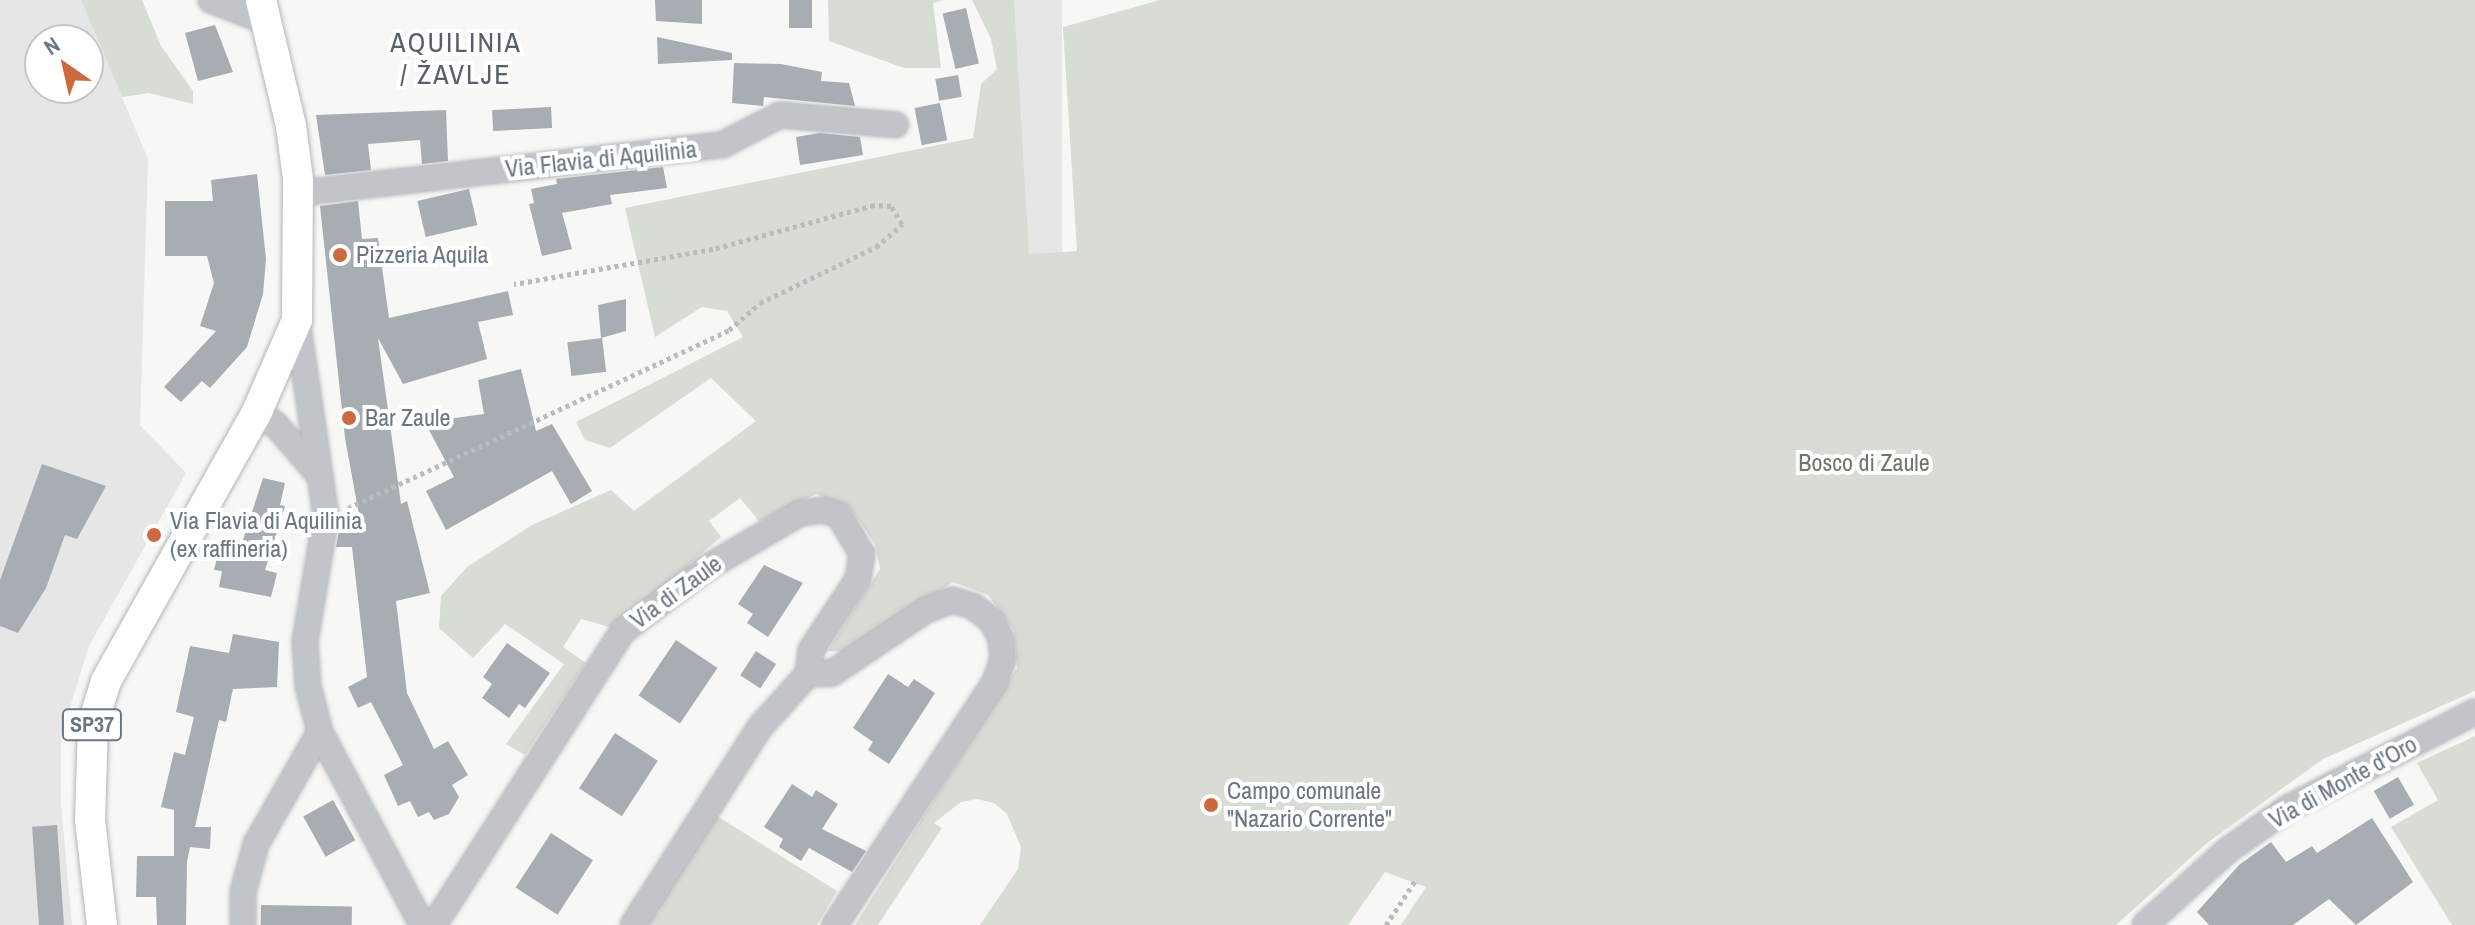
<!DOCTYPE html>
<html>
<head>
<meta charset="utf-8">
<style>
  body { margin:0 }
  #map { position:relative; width:2475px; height:925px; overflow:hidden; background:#f7f7f5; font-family:"Archivo Narrow",sans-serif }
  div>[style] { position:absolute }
  .built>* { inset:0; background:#e5e6e5; transform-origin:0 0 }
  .green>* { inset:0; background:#d7dcd5 }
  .building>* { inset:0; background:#a7adb3; transform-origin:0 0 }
  .path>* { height:5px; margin-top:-2.5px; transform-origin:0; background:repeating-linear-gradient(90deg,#b9bcbe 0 4px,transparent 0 8px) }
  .roads { filter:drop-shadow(0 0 2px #b3b6ba) drop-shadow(0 0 2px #b3b6ba) }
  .minor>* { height:24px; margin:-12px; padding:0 12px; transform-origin:12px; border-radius:12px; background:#c1c4c8 }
  .major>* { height:30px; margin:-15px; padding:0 15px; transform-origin:15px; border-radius:15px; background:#fff }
  .dots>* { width:22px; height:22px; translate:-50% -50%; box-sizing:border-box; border:4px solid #fff; border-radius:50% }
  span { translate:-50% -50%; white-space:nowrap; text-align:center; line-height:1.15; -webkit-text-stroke:8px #fff; paint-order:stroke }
  .shield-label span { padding:2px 6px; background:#fff; border:2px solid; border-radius:6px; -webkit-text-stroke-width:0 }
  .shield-label { font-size:22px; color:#6a7682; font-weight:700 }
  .street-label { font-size:24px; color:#6a7682 }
  .poi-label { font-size:24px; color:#6a7682 }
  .left { translate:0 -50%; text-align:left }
  .park-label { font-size:24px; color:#6b7a68 }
  .quarter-label { font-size:28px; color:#575f68; letter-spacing:2px }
  .north { position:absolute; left:24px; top:24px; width:80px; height:80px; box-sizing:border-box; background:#fff; border:2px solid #c3c8cd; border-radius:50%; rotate:326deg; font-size:22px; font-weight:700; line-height:32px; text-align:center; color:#6a7682 }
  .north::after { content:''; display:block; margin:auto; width:28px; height:36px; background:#cd693f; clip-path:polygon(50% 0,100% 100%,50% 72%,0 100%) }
</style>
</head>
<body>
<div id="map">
  <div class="built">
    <i style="clip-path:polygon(evenodd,0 0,81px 0,148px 159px,140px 425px,186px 473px,89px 646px,61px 736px,61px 805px,72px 925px,0 925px,0 0,40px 40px,88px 40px,88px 88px,40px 88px,40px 40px)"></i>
    <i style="left:1014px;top:0;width:48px;height:254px"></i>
  </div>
  <div class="green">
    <i style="clip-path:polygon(81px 0,142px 0,161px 46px,193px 91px,193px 104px,149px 93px,122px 97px)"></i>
    <i style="clip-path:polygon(828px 0,944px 0,933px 3px,941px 68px,904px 68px,829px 41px)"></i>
    <i style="clip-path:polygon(972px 0,1014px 0,1029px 254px,1077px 251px,1063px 27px,1160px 0,2475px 0,2475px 691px,2323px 759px,2207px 843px,2116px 925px,1401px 925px,1426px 887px,1385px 872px,1348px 925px,980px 925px,1018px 869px,1021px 847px,1007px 814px,994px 803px,977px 799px,961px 802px,934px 823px,942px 828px,878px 925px,855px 925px,1017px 668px,1014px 630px,988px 595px,953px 582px,846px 652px,828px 651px,880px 569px,875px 544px,849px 506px,816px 494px,759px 521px,740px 498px,709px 521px,721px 537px,613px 628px,581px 619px,563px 647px,586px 663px,525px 755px,506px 744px,564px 664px,505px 624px,473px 658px,439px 628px,441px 596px,467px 567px,532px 525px,611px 490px,634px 511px,756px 421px,711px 378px,610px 448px,585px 440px,576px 422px,743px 337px,727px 311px,702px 307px,655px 337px,625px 208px,973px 138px,981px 84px,997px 69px,991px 39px)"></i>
    <i style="clip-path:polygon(2475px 736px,2475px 925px,2452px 925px,2391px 827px,2438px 800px,2417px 763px)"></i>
    <i style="clip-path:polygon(717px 816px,837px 891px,817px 925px,645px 925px)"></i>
  </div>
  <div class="building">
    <i style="clip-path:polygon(655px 0,702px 0,702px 24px,656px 21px)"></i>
    <i style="left:789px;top:0;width:23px;height:28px"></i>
    <i style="left:966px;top:8px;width:57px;height:24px;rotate:77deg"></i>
    <i style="clip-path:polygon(215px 25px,233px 72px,198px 81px,185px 33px)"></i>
    <i style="clip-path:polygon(657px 37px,732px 53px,732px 60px,658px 64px)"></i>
    <i style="clip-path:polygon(734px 63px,781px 64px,822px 72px,821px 81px,849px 83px,855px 106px,764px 97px,763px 106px,732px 103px)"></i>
    <i style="left:958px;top:75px;width:22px;height:23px;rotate:80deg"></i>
    <i style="left:940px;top:103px;width:38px;height:26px;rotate:79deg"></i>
    <i style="left:551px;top:107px;width:21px;height:59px;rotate:87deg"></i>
    <i style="clip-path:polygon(446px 110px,448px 161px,422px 164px,420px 140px,368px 144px,371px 170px,325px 175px,316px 115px)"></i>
    <i style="clip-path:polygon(820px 133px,860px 137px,863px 155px,800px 165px,796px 137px)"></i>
    <i style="clip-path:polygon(663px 167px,667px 188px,610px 195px,612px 204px,562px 213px,572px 249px,542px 256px,529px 204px,534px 203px,531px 189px,557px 184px,556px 179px)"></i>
    <i style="clip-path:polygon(257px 174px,266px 259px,263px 294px,247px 347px,210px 388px,202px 381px,181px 402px,164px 387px,216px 331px,200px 326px,214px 283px,207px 256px,165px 256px,165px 201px,213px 201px,211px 180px)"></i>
    <i style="left:469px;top:189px;width:37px;height:53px;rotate:77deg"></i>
    <i style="clip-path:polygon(358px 201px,362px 239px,378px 238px,389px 318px,508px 291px,513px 315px,478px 322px,487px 359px,403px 384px,378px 338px,401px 504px,407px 501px,430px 593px,396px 601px,407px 693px,434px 749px,448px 741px,468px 775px,452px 785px,459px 797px,449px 814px,434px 820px,429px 812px,418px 817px,410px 801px,398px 806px,384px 775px,403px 765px,371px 702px,358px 708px,348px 687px,367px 677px,352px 547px,336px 547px,339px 530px,360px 520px,345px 438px,320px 206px)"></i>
    <i style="clip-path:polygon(626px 299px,626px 331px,601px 338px,598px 305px)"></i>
    <i style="left:602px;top:338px;width:34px;height:35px;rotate:83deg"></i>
    <i style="clip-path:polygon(521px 369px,536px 431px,552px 424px,592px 491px,571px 504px,552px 471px,446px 530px,426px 491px,454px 477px,429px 430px,455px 418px,484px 414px,478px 380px)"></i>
    <i style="clip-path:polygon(42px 464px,106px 486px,77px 539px,65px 535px,46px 588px,18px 633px,0 626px,0 580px)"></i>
    <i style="clip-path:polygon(263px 478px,285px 483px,280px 505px,285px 506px,265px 570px,277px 573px,271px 597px,219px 587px,222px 571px,214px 570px,222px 538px,242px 543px)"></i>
    <i style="clip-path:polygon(764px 565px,803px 583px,768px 637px,747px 623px,753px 614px,738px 604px)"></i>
    <i style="clip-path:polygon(233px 634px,279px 642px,277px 687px,233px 689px,226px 722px,219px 720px,195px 827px,211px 827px,210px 849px,190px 847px,187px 862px,186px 925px,157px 925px,156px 897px,136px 897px,137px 856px,174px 856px,174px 810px,161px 807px,174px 752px,185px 755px,194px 717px,176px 712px,190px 646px,229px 653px)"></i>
    <i style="left:676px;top:640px;width:50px;height:67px;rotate:34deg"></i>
    <i style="clip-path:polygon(507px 643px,550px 673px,525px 708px,519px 704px,509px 718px,482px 698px,492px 684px,483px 677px)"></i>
    <i style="left:756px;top:651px;width:24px;height:29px;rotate:33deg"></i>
    <i style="clip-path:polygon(888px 674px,908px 687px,914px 679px,935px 693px,889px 764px,868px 750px,873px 742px,853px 728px)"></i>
    <i style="left:615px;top:733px;width:51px;height:66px;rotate:33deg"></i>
    <i style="left:2398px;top:777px;width:32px;height:28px;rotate:60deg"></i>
    <i style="clip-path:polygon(792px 784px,812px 797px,816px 790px,838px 804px,822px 829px,866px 851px,852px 872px,809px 848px,801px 861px,779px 847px,783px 839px,764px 827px)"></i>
    <i style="left:333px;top:800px;width:46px;height:34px;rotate:61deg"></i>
    <i style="clip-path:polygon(2372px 818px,2413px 882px,2356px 925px,2329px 899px,2293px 925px,2209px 925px,2197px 912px,2239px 865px,2271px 842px,2286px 862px,2312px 846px,2317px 853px)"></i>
    <i style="left:57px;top:825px;width:100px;height:25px;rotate:86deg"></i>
    <i style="left:551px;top:833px;width:50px;height:65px;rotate:33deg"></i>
    <i style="left:261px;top:905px;width:91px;height:20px;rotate:1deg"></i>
  </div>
  <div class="path">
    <i style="left:348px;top:508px;width:421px;rotate:-25deg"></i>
    <i style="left:729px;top:330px;width:41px;rotate:-41.1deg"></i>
    <i style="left:760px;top:303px;width:129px;rotate:-25.8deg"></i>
    <i style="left:876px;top:247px;width:35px;rotate:-41deg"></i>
    <i style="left:902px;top:224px;width:21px;rotate:-121deg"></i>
    <i style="left:891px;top:206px;width:17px;rotate:-177deg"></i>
    <i style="left:874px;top:205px;width:167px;rotate:164.7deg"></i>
    <i style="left:713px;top:249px;width:202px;rotate:170deg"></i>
    <i style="left:1386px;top:925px;width:53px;rotate:-56.6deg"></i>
  </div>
  <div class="roads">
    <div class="minor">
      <i style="left:211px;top:0;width:61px;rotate:21.1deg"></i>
      <i style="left:299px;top:193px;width:426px;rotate:-6.5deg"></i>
      <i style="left:722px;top:145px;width:65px;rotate:-27.3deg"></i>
      <i style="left:780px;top:115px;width:116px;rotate:4.9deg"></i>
      <i style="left:297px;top:320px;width:198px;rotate:81.6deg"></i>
      <i style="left:326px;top:516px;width:127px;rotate:99.5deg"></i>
      <i style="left:305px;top:641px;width:45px;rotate:86.2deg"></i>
      <i style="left:308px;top:686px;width:48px;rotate:75.4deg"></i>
      <i style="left:320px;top:732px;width:218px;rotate:62.1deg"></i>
      <i style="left:256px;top:414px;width:21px;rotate:28deg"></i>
      <i style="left:275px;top:424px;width:69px;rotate:49.1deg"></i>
      <i style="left:243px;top:925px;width:33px;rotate:-90deg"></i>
      <i style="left:243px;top:892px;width:50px;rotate:-74.8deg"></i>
      <i style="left:256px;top:844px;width:129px;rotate:-60.3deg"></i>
      <i style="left:434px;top:925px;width:350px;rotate:-57.3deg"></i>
      <i style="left:623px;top:631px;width:106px;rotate:-37deg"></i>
      <i style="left:708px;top:567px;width:107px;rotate:-30.4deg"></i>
      <i style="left:800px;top:513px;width:23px;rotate:-7deg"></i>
      <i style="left:823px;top:510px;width:17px;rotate:17deg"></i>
      <i style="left:839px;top:515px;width:45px;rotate:59.5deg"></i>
      <i style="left:862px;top:554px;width:25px;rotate:99deg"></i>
      <i style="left:858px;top:579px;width:85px;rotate:123.5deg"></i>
      <i style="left:811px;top:650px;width:24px;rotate:97deg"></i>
      <i style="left:633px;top:925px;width:237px;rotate:-57.3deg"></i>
      <i style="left:761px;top:726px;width:70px;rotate:-47.9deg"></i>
      <i style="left:808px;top:674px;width:24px;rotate:-2deg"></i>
      <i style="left:832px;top:673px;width:113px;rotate:-33.8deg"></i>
      <i style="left:926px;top:610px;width:28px;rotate:-21deg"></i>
      <i style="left:952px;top:600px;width:22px;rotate:16deg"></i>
      <i style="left:973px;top:606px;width:24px;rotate:38deg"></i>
      <i style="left:992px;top:621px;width:19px;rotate:62deg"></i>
      <i style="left:1001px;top:638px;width:21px;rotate:85deg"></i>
      <i style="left:1003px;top:659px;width:24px;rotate:109deg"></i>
      <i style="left:995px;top:682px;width:291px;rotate:123.4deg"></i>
      <i style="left:2145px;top:925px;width:112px;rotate:-42.1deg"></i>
      <i style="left:2228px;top:850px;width:73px;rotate:-35deg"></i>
      <i style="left:2288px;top:808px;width:210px;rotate:-27.2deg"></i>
    </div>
    <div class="major">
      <i style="left:102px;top:925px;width:106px;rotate:-96.5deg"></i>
      <i style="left:90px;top:820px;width:97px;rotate:-88.2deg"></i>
      <i style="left:93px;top:723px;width:44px;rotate:-72.8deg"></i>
      <i style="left:106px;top:681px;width:306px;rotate:-60.7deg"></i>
      <i style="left:256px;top:414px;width:103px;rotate:-66.4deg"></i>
      <i style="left:297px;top:320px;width:141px;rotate:-89.6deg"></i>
      <i style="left:298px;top:179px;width:53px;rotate:-97.5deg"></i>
      <i style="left:291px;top:126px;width:130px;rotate:-103.4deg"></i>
    </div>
  </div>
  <div class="dots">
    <i style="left:340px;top:255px;background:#cd693f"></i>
    <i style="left:349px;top:418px;background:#cd693f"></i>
    <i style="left:154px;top:535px;background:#cd693f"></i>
    <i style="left:1211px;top:805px;background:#cd693f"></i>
  </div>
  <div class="shield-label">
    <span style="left:92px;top:725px">SP37</span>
  </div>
  <div class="street-label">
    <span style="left:601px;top:159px;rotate:-6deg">Via Flavia di Aquilinia</span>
    <span style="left:676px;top:592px;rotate:-36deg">Via di Zaule</span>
    <span style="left:2343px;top:782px;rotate:-29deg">Via di Monte d'Oro</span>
  </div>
  <div class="poi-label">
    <span class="left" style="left:356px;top:255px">Pizzeria Aquila</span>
    <span class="left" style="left:365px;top:418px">Bar Zaule</span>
    <span class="left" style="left:170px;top:535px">Via Flavia di Aquilinia<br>(ex raffineria)</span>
    <span class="left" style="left:1227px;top:805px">Campo comunale<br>"Nazario Corrente"</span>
  </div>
  <div class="park-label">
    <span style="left:1864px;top:463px">Bosco di Zaule</span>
  </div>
  <div class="quarter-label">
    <span style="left:456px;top:58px">AQUILINIA<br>/ ŽAVLJE</span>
  </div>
  <div class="north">N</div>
</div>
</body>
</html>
